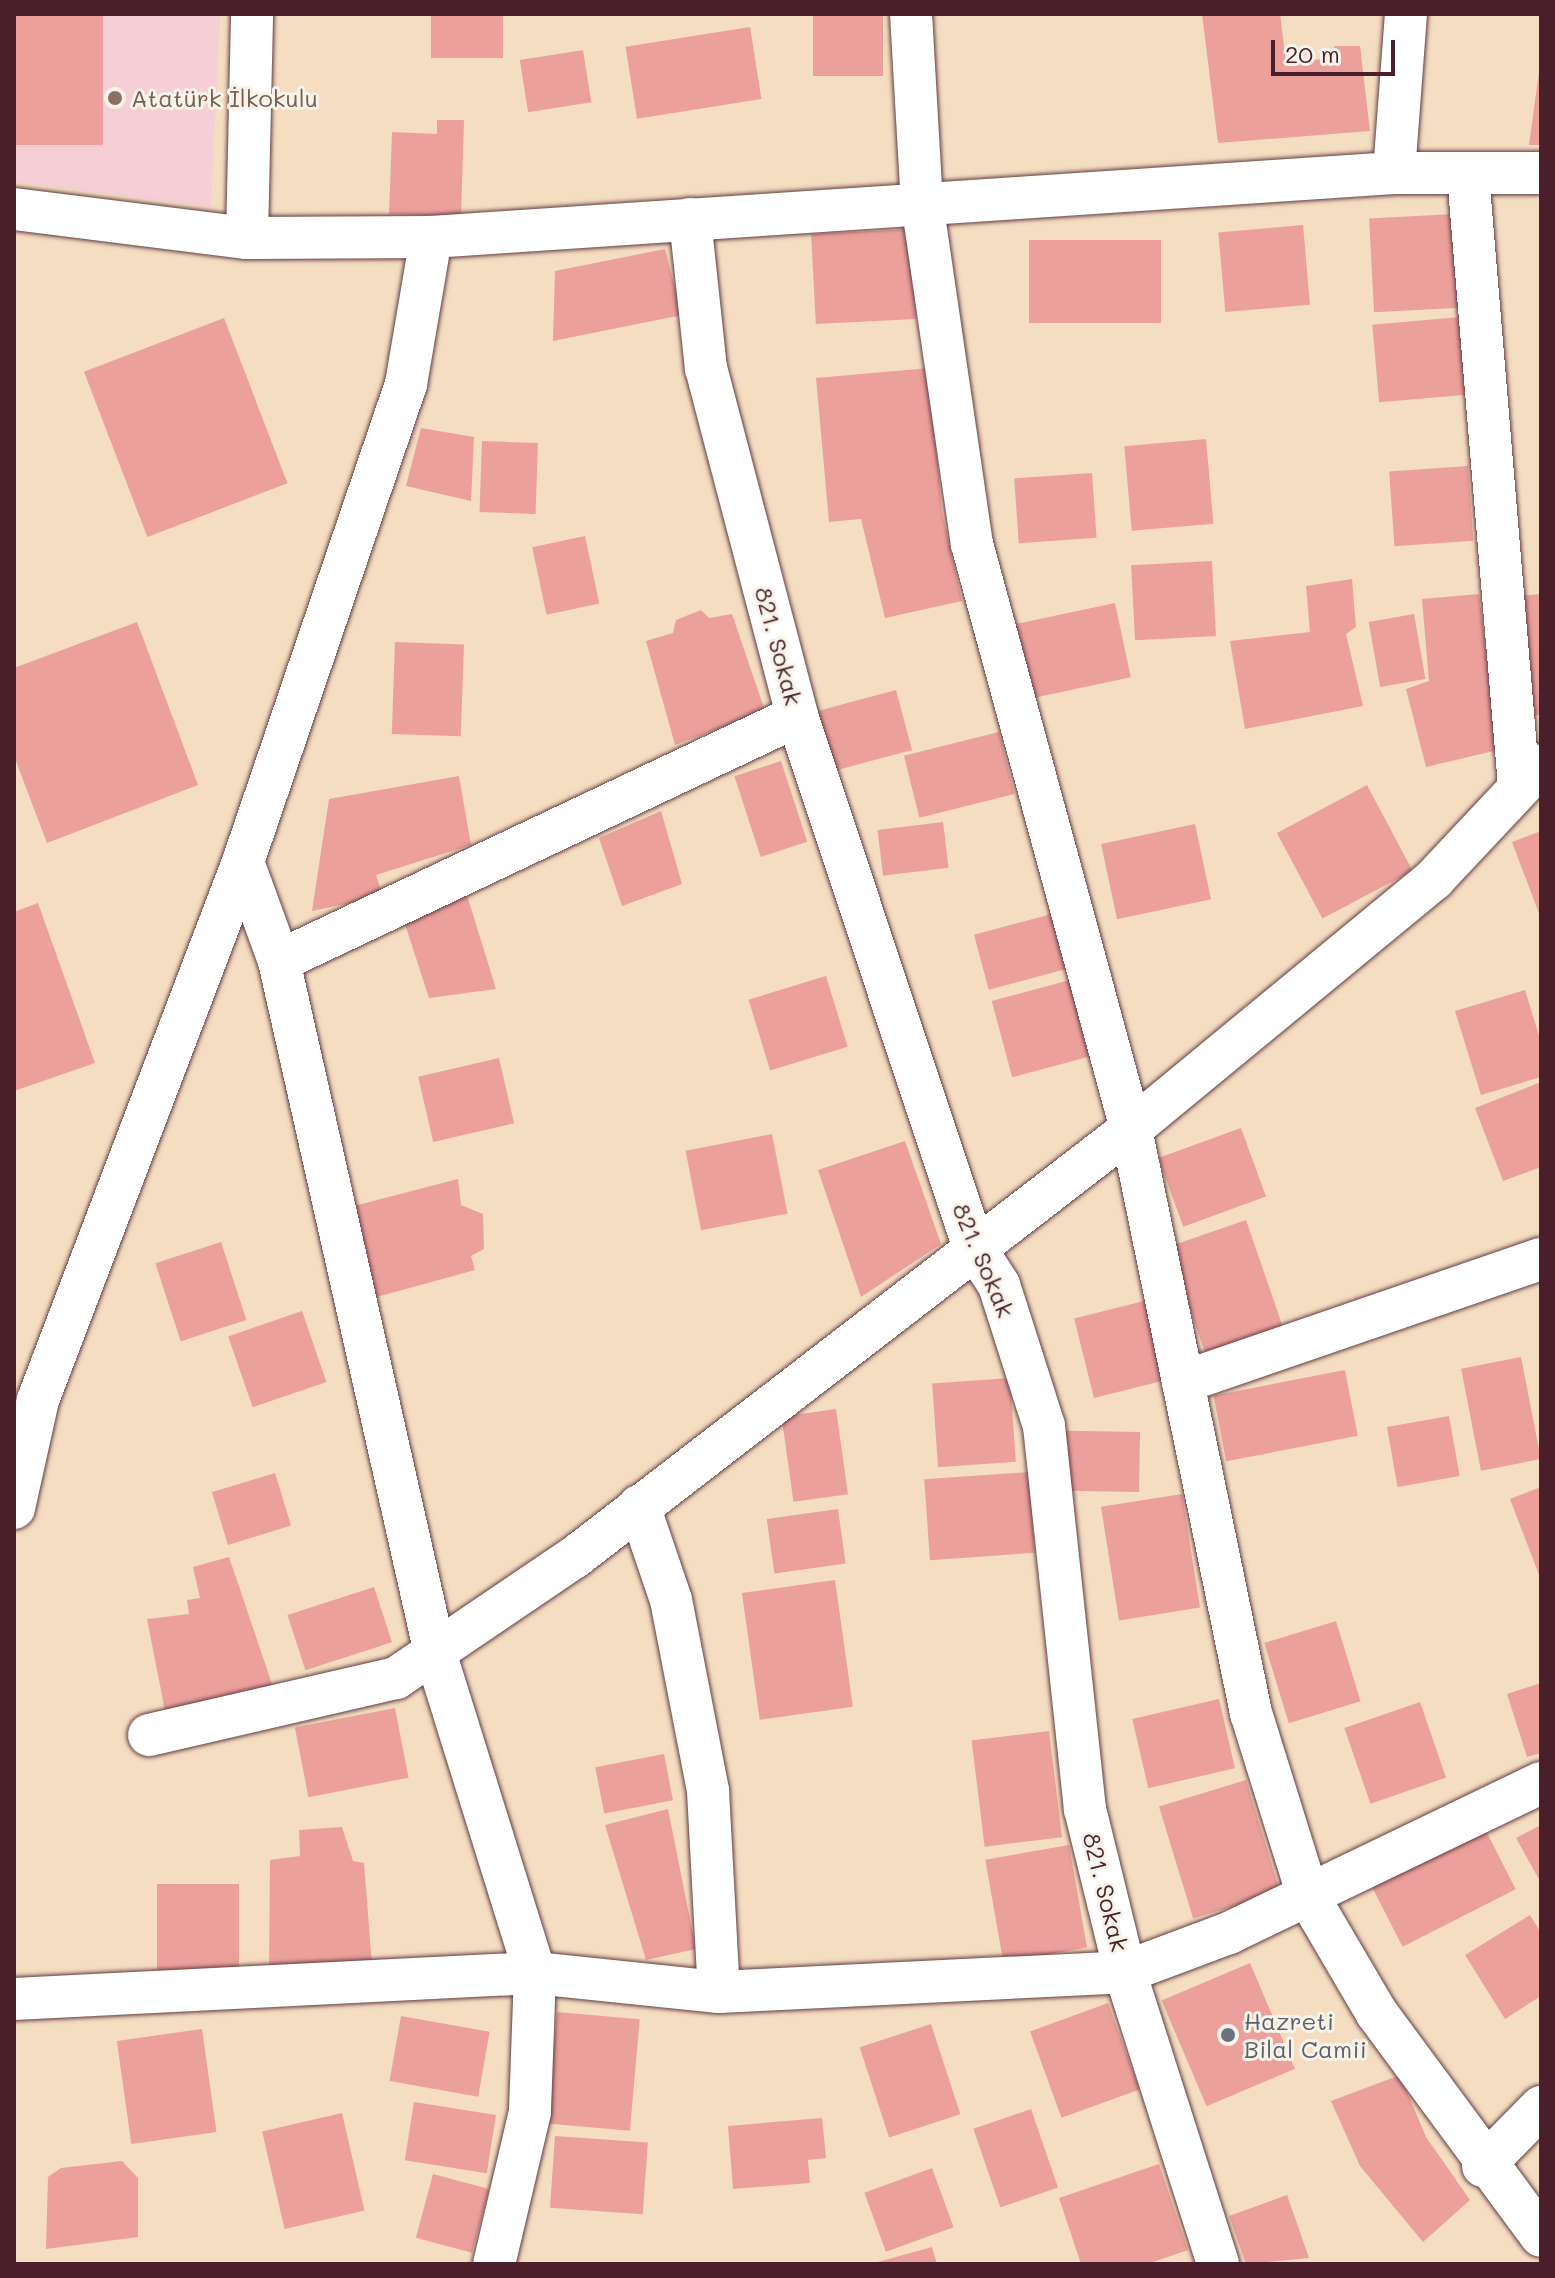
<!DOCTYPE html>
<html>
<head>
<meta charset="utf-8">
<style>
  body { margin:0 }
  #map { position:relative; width:1555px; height:2278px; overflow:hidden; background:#f4ddc0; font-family:Mali,sans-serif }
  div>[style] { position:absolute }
  .built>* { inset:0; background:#f6cfd6 }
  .building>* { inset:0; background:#eca09c; transform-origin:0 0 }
  .roads { filter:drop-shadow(0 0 2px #643c41) drop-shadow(0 0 2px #643c41) }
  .street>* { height:42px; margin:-21px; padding:0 21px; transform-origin:21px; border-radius:21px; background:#fff }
  .dots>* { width:22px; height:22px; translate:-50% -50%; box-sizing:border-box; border:4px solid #f7f3e8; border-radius:50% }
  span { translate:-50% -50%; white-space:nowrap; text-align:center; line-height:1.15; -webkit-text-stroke:6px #f7f3e8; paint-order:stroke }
  .education-label { font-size:24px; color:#785e54 }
  .left { translate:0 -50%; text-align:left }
  .street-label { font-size:24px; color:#4a1f2b }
  .worship-label { font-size:24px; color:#5b616d }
  .frame { position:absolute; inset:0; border:16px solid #4a1f2b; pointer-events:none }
  .scale { position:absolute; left:1271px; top:40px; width:124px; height:36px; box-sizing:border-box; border:4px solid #4a1f2b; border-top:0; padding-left:10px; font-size:24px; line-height:28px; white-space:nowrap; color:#4a1f2b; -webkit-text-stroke:6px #f7f3e8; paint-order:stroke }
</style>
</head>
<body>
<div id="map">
  <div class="built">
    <i style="clip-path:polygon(14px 14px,220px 14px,211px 207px,14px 182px)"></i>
  </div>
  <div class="building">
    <i style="left:14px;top:14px;width:89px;height:131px"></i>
    <i style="left:431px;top:14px;width:72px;height:44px"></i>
    <i style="left:813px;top:14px;width:70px;height:62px"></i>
    <i style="clip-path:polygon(1202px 14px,1280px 14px,1286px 62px,1336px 58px,1334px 46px,1360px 46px,1370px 131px,1218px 143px)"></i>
    <i style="left:750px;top:27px;width:73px;height:126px;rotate:81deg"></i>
    <i style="left:583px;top:50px;width:53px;height:64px;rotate:81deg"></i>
    <i style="clip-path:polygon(1539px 72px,1541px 145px,1529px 145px)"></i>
    <i style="clip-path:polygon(437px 120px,464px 120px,461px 216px,389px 214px,392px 132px,437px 134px)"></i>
    <i style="left:1455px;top:214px;width:94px;height:86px;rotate:87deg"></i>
    <i style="left:1303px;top:225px;width:80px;height:85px;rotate:85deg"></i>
    <i style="left:911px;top:229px;width:90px;height:100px;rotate:87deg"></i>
    <i style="left:1029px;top:240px;width:132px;height:83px"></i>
    <i style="clip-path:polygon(665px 249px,682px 315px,553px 341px,555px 271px)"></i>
    <i style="left:1460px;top:317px;width:78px;height:88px;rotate:85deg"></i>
    <i style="left:224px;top:318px;width:177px;height:150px;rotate:69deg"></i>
    <i style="clip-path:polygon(929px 368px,942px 512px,962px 601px,885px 618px,861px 519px,829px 522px,816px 378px)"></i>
    <i style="clip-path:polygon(421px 428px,474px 437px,471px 501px,406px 486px)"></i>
    <i style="left:1206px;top:439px;width:85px;height:82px;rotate:85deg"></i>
    <i style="left:482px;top:441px;width:56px;height:71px;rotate:2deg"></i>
    <i style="left:1468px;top:466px;width:75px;height:79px;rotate:86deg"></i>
    <i style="left:1092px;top:473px;width:65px;height:78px;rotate:86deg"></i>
    <i style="left:585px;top:536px;width:69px;height:54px;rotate:78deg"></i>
    <i style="left:1212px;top:561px;width:75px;height:81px;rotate:87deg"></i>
    <i style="clip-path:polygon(1352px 579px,1356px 627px,1346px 634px,1363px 706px,1245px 729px,1230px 641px,1310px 632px,1306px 586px)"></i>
    <i style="clip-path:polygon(1479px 594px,1498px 750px,1426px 767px,1406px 689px,1429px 681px,1422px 599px)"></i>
    <i style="clip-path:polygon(1541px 594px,1541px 715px,1529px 716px,1518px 596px)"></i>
    <i style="left:1115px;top:603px;width:76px;height:102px;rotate:78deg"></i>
    <i style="clip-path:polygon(701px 610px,709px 618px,732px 614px,765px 711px,675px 745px,646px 641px,673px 633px,676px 620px)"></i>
    <i style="left:1414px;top:614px;width:66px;height:46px;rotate:80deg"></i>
    <i style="clip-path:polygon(137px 622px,198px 785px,47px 843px,14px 756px,14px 668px)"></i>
    <i style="left:395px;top:642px;width:69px;height:92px;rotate:2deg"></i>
    <i style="left:896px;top:690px;width:62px;height:84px;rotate:75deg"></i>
    <i style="left:999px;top:732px;width:64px;height:98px;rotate:76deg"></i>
    <i style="left:781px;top:761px;width:85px;height:49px;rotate:72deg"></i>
    <i style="clip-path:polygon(459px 776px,471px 845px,376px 875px,383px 896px,312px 911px,329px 799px)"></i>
    <i style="left:1367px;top:785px;width:97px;height:102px;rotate:62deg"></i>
    <i style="clip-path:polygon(661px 811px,682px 884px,622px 906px,599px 838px)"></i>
    <i style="left:943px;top:822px;width:46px;height:66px;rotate:83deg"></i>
    <i style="left:1195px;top:824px;width:77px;height:96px;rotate:78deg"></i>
    <i style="clip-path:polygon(1541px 831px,1541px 919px,1512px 842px)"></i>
    <i style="clip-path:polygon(466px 892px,496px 989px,429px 998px,404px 921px)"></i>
    <i style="clip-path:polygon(38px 903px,95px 1063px,14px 1091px,14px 912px)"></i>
    <i style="left:1059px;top:912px;width:57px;height:88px;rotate:75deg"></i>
    <i style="left:826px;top:976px;width:74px;height:81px;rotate:73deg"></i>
    <i style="left:1070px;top:980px;width:79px;height:81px;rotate:75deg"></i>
    <i style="clip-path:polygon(1525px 990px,1541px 1042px,1541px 1077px,1481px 1095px,1455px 1011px)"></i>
    <i style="left:499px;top:1058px;width:67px;height:83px;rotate:77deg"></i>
    <i style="clip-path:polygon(1541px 1082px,1541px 1167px,1503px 1181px,1475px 1108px)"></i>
    <i style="left:1241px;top:1128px;width:73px;height:88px;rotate:70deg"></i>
    <i style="left:772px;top:1134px;width:81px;height:88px;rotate:79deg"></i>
    <i style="clip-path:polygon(905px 1141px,941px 1244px,861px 1297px,818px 1170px)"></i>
    <i style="clip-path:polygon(458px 1179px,461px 1205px,483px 1214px,484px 1249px,471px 1256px,475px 1270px,373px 1298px,354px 1206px)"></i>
    <i style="left:1246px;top:1220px;width:115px;height:82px;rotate:71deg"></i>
    <i style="left:221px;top:1242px;width:82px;height:69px;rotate:72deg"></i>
    <i style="left:1144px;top:1301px;width:82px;height:72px;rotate:76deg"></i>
    <i style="left:302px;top:1311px;width:75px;height:78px;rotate:71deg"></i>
    <i style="left:1521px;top:1357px;width:104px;height:61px;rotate:79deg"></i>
    <i style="left:1345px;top:1370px;width:67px;height:134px;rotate:79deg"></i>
    <i style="left:1010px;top:1378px;width:84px;height:78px;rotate:86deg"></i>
    <i style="left:836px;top:1409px;width:86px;height:55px;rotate:82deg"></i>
    <i style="left:1449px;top:1416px;width:61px;height:63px;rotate:80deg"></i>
    <i style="left:1140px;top:1432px;width:60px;height:74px;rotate:91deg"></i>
    <i style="left:1029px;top:1472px;width:81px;height:105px;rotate:86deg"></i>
    <i style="left:275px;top:1473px;width:55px;height:66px;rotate:73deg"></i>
    <i style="clip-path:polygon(1541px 1487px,1541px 1580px,1510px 1499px)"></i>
    <i style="left:1182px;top:1494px;width:115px;height:82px;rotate:81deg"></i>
    <i style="left:838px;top:1509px;width:55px;height:72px;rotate:82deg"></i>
    <i style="clip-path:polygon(229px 1557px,274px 1690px,166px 1716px,147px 1619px,189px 1614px,187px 1600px,200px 1598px,193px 1567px)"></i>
    <i style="left:835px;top:1580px;width:128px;height:94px;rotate:82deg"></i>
    <i style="left:374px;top:1587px;width:58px;height:91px;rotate:72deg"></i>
    <i style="left:1336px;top:1621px;width:84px;height:75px;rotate:73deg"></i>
    <i style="clip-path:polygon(1541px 1683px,1541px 1753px,1527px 1757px,1507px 1694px)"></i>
    <i style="left:1219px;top:1699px;width:71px;height:89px;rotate:77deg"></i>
    <i style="left:1420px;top:1702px;width:80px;height:80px;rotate:71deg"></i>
    <i style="left:395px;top:1708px;width:71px;height:102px;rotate:79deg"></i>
    <i style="left:1049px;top:1731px;width:107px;height:78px;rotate:83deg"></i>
    <i style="left:664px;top:1754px;width:47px;height:70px;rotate:79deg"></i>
    <i style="left:1246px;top:1780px;width:117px;height:91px;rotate:73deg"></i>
    <i style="clip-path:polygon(668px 1809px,696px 1949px,646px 1960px,605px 1825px)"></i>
    <i style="left:1483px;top:1825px;width:72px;height:127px;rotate:63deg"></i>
    <i style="clip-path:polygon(1541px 1825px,1541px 1883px,1516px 1838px)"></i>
    <i style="clip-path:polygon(342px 1827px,353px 1861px,364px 1863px,372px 1965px,269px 1971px,270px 1860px,300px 1856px,299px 1830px)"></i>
    <i style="left:1069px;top:1845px;width:104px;height:85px;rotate:80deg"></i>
    <i style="left:157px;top:1884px;width:82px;height:91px"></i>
    <i style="clip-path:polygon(1530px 1915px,1541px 1933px,1541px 1996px,1505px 2019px,1465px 1955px)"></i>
    <i style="left:1250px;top:1963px;width:115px;height:96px;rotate:67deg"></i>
    <i style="left:1108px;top:2003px;width:92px;height:83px;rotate:70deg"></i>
    <i style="left:557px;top:2012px;width:83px;height:112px;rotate:5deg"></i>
    <i style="left:401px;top:2016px;width:90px;height:66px;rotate:10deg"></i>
    <i style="left:931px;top:2024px;width:95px;height:75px;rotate:72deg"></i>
    <i style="left:202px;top:2029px;width:104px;height:86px;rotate:82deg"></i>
    <i style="clip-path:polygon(1400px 2075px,1426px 2137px,1470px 2200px,1423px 2242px,1360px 2166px,1331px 2101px)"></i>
    <i style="left:414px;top:2102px;width:83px;height:59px;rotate:9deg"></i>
    <i style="left:1031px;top:2109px;width:83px;height:61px;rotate:71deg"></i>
    <i style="left:342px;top:2113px;width:100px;height:82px;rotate:77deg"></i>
    <i style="clip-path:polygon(822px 2118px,826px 2158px,808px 2160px,810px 2183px,733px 2189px,728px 2126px)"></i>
    <i style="left:555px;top:2136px;width:93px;height:72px;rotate:4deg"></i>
    <i style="clip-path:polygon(122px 2161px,138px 2178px,138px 2237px,46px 2249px,48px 2177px,61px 2168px)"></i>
    <i style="clip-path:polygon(1159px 2164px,1188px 2250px,1147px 2264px,1081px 2264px,1059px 2198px)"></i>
    <i style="left:932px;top:2168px;width:63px;height:72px;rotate:70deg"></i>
    <i style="left:433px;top:2174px;width:58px;height:66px;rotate:15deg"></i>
    <i style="clip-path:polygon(1287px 2195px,1309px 2258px,1246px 2264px,1229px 2216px)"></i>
    <i style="clip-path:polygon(932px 2247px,937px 2264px,874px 2264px,874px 2263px)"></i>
  </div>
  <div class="roads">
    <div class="street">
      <i style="left:911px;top:14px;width:188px;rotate:86.7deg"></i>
      <i style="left:922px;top:202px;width:346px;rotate:81.7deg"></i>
      <i style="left:972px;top:544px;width:606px;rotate:74.79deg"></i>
      <i style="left:1131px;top:1129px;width:596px;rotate:78.39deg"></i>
      <i style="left:1251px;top:1713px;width:192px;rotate:72.7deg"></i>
      <i style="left:1308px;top:1896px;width:134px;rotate:59.6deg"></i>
      <i style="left:1376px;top:2012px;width:278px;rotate:53.6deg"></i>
      <i style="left:1394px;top:173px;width:159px;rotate:-85.7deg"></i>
      <i style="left:1468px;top:175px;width:613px;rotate:85.23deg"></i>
      <i style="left:14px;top:209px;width:235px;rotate:7.1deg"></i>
      <i style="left:247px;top:238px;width:184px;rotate:-0.3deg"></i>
      <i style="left:431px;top:237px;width:965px;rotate:-3.8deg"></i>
      <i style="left:1394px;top:173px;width:147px"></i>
      <i style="left:690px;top:219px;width:150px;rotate:83.9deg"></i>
      <i style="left:706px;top:368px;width:360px;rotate:75.3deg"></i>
      <i style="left:797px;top:716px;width:558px;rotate:71.6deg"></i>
      <i style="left:973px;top:1245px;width:48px;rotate:57deg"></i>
      <i style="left:999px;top:1285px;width:148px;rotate:72.3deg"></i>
      <i style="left:1044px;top:1426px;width:385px;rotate:83.9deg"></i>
      <i style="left:1085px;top:1809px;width:168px;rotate:76.2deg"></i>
      <i style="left:1125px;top:1972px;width:306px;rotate:72.3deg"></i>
      <i style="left:247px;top:238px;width:224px;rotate:-88.7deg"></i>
      <i style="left:243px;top:862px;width:105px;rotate:70deg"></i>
      <i style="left:279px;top:961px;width:705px;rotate:77.3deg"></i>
      <i style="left:434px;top:1649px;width:339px;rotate:72.7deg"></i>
      <i style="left:535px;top:1973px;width:139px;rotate:92.1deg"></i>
      <i style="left:530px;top:2112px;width:156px;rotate:103.3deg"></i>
      <i style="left:279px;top:961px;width:573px;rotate:-25.31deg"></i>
      <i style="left:1183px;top:1382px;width:379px;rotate:-19deg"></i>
      <i style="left:639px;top:1506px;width:99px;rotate:71.2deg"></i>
      <i style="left:671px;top:1600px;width:195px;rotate:79deg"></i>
      <i style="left:708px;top:1791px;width:201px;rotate:86.9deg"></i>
      <i style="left:14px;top:1508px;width:111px;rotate:-77.5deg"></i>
      <i style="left:38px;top:1400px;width:576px;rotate:-69.14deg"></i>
      <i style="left:243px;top:862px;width:505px;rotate:-71.17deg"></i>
      <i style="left:406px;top:384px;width:149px;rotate:-80.3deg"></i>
      <i style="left:149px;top:1735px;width:253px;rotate:-13deg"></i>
      <i style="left:396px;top:1678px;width:216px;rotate:-34.1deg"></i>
      <i style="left:575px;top:1557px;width:702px;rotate:-37.59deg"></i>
      <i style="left:1131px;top:1129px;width:393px;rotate:-39.5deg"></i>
      <i style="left:1434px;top:879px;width:156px;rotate:-46.8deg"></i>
      <i style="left:14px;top:1999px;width:522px;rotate:-2.86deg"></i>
      <i style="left:535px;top:1973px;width:185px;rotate:5.9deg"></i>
      <i style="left:719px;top:1992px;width:406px;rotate:-2.8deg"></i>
      <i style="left:1125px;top:1972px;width:111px;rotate:-20.6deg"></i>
      <i style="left:1229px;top:1933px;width:346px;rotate:-25.7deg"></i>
      <i style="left:1483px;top:2166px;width:83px;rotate:-45.5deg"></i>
    </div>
  </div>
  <div class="dots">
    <i style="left:115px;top:98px;background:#8d6e63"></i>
    <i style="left:1228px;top:2035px;background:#6b7280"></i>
  </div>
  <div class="education-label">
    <span class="left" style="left:131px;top:98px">Atatürk İlkokulu</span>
  </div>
  <div class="street-label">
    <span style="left:779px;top:646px;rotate:75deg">821. Sokak</span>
    <span style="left:984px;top:1260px;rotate:67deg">821. Sokak</span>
    <span style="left:1106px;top:1892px;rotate:76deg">821. Sokak</span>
  </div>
  <div class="worship-label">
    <span class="left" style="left:1244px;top:2035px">Hazreti<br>Bilal Camii</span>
  </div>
  <div class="frame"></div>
  <div class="scale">20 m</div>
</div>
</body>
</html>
